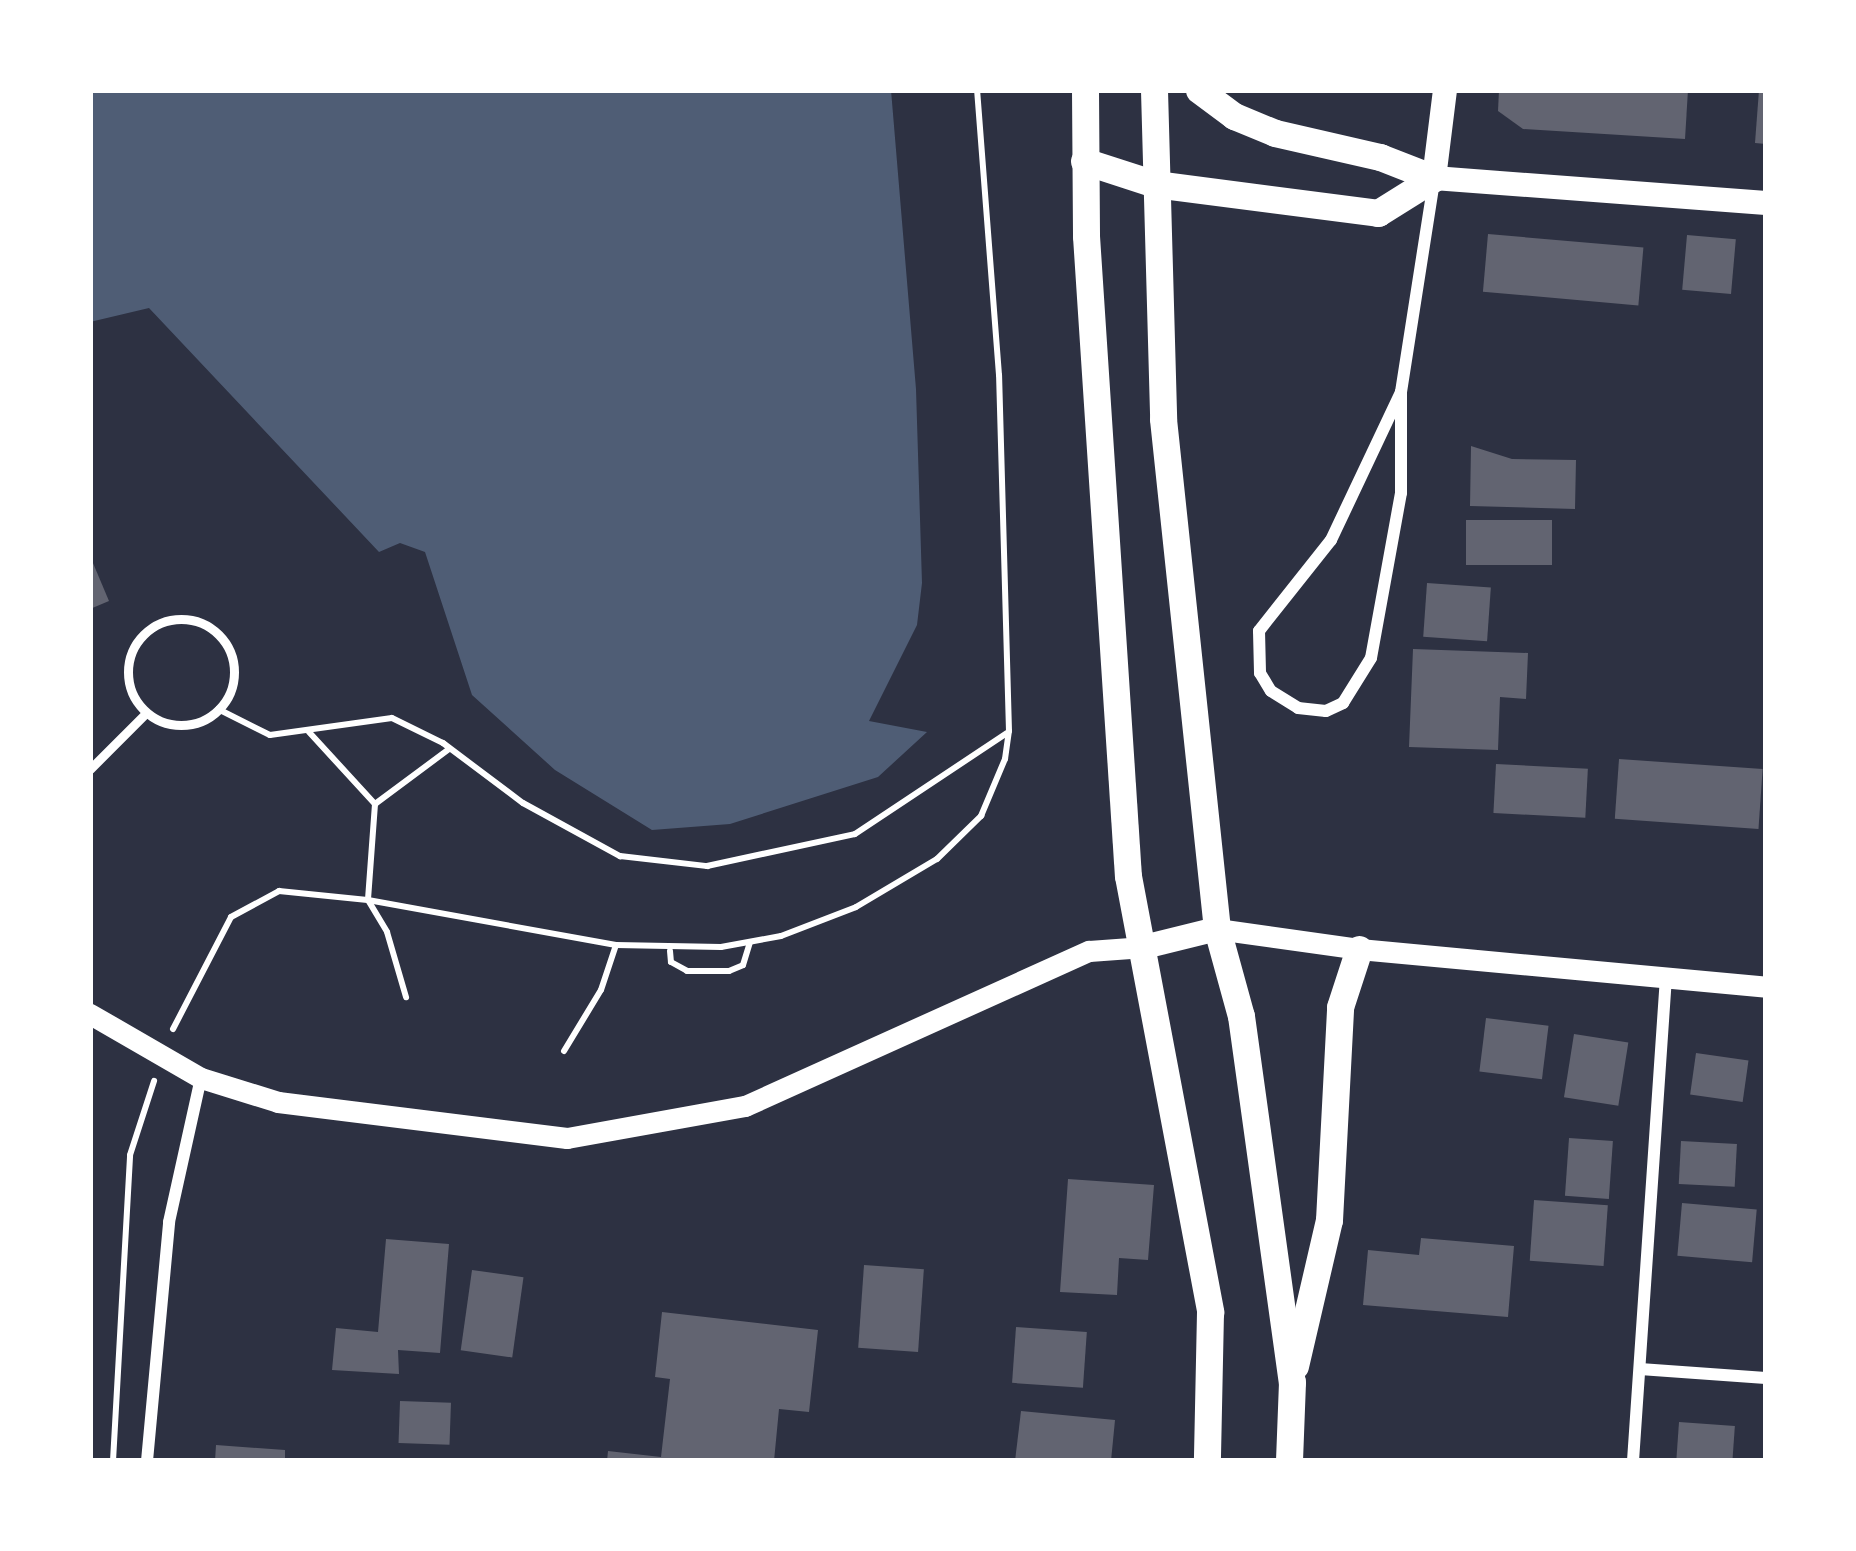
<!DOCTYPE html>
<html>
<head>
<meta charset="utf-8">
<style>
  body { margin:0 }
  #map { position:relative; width:1856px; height:1551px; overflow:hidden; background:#2d3142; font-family:Manrope,sans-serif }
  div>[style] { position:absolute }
  .water>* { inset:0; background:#4f5d75 }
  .building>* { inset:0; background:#626471; transform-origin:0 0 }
  .path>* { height:6px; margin:-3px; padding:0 3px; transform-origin:3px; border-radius:3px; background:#fff }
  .service>* { height:9px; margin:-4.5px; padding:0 4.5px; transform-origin:4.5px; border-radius:4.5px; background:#fff }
  .service>.ring { margin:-4.5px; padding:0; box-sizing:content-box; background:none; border:9px solid #fff; border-radius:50% }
  .minor>* { height:12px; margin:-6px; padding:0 6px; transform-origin:6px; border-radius:6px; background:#fff }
  .tertiary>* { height:21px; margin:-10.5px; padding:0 10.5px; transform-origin:10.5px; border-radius:10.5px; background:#fff }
  .secondary>* { height:24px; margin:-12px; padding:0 12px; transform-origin:12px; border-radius:12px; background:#fff }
  .primary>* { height:27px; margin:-13.5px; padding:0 13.5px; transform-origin:13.5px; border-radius:13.5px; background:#fff }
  span { translate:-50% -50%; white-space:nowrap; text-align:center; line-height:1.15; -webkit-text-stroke:12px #fff; paint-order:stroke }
  .frame { position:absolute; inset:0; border:93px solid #fff; pointer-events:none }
</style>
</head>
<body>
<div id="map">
  <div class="water">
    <i style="clip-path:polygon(90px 90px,891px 90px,916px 389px,922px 583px,917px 625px,869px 721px,927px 732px,878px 777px,730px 824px,652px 830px,555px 770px,472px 695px,425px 552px,400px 543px,379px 552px,149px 308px,90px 322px)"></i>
  </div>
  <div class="building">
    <i style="clip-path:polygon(1499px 90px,1688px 90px,1685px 139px,1523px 129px,1498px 111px)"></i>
    <i style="clip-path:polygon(1759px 90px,1766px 90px,1766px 144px,1755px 143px)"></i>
    <i style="left:1488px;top:234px;width:156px;height:58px;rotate:5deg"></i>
    <i style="left:1687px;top:235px;width:49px;height:55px;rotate:5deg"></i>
    <i style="clip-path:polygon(1471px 446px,1512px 459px,1576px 460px,1575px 509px,1470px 506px)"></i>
    <i style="left:1466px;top:520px;width:86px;height:45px"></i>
    <i style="clip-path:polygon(90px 556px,109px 601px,90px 609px)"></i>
    <i style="left:1427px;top:583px;width:64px;height:54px;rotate:4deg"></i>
    <i style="clip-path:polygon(1413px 649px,1528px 653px,1526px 699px,1500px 697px,1498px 750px,1409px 747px)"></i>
    <i style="left:1619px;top:759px;width:144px;height:60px;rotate:4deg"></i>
    <i style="left:1496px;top:764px;width:92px;height:49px;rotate:3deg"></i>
    <i style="left:1486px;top:1018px;width:63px;height:54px;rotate:7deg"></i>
    <i style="left:1574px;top:1034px;width:55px;height:64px;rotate:9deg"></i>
    <i style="left:1696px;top:1053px;width:53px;height:42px;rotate:8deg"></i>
    <i style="left:1569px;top:1138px;width:44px;height:58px;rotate:4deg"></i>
    <i style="left:1681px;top:1141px;width:56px;height:43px;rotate:3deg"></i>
    <i style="clip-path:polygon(1068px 1179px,1154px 1185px,1148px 1260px,1119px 1258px,1117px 1295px,1060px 1292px)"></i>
    <i style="left:1534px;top:1200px;width:74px;height:61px;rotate:4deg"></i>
    <i style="left:1682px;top:1203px;width:75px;height:53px;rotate:5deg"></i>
    <i style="clip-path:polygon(1421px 1238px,1514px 1246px,1508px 1317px,1363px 1305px,1368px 1250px,1419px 1255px)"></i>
    <i style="clip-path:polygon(386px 1239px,449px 1244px,440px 1353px,398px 1350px,399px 1374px,332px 1370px,336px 1328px,378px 1332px)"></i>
    <i style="left:864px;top:1265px;width:60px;height:83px;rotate:4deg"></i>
    <i style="left:472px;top:1270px;width:52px;height:81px;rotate:8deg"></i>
    <i style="clip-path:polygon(662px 1312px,818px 1330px,809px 1412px,779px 1409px,774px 1461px,607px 1461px,608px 1451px,661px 1457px,670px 1379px,655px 1377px)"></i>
    <i style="left:1016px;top:1327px;width:71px;height:56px;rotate:4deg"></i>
    <i style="left:400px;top:1401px;width:51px;height:42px;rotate:2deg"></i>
    <i style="clip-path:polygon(1021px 1411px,1115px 1420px,1111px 1461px,1015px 1461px)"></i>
    <i style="left:1679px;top:1422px;width:56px;height:39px;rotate:4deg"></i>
    <i style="clip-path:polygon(216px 1445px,285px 1450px,285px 1461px,215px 1461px)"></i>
  </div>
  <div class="path">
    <i style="left:218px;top:709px;width:58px;rotate:26.6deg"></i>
    <i style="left:270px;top:735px;width:123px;rotate:-7.9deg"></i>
    <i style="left:392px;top:718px;width:57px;rotate:26.1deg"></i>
    <i style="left:443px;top:743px;width:100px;rotate:36.9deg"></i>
    <i style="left:523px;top:803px;width:111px;rotate:28.7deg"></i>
    <i style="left:620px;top:856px;width:88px;rotate:6.6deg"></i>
    <i style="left:707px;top:866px;width:151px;rotate:-12.2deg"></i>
    <i style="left:855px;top:834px;width:182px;rotate:-33.6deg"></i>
    <i style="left:309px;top:732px;width:98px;rotate:47.5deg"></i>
    <i style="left:375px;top:804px;width:96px;rotate:94.2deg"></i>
    <i style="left:368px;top:900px;width:37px;rotate:59deg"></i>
    <i style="left:387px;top:932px;width:68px;rotate:73.7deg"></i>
    <i style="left:375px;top:804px;width:92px;rotate:-36.6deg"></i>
    <i style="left:670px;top:951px;width:11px;rotate:85deg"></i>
    <i style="left:671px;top:962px;width:18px;rotate:29deg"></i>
    <i style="left:687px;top:971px;width:42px"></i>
    <i style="left:729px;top:971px;width:15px;rotate:-23deg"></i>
    <i style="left:743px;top:965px;width:24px;rotate:-73deg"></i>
    <i style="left:173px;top:1029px;width:126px;rotate:-62.6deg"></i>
    <i style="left:231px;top:917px;width:55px;rotate:-28.4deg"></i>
    <i style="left:279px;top:891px;width:89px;rotate:5.8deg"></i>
    <i style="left:368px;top:900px;width:252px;rotate:10.3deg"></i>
    <i style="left:616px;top:945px;width:105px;rotate:1.1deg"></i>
    <i style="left:721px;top:947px;width:61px;rotate:-10.4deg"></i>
    <i style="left:781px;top:936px;width:80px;rotate:-21.1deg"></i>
    <i style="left:856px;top:907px;width:94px;rotate:-30.7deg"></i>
    <i style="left:937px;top:859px;width:62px;rotate:-44.3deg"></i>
    <i style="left:981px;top:816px;width:62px;rotate:-67.2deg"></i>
    <i style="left:1005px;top:759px;width:28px;rotate:-82deg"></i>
    <i style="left:1009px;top:731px;width:356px;rotate:-91.6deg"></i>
    <i style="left:999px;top:375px;width:286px;rotate:-94.4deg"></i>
    <i style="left:564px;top:1051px;width:71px;rotate:-58.8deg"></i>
    <i style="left:601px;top:990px;width:47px;rotate:-71.6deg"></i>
    <i style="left:113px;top:1461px;width:306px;rotate:-86.8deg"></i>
    <i style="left:130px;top:1155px;width:78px;rotate:-72deg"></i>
  </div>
  <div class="service">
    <i class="ring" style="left:128px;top:619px;width:97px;height:97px"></i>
    <i style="left:90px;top:769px;width:79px;rotate:-45deg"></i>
  </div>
  <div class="minor">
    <i style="left:1401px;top:392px;width:164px;rotate:115.3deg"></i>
    <i style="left:1331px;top:540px;width:116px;rotate:128.4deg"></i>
    <i style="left:1259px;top:631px;width:42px;rotate:88.6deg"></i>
    <i style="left:1260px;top:673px;width:21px;rotate:59deg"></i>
    <i style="left:1271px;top:691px;width:32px;rotate:32deg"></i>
    <i style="left:1298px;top:708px;width:28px;rotate:6deg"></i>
    <i style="left:1326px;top:711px;width:19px;rotate:-25deg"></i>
    <i style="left:1343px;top:703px;width:53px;rotate:-58.1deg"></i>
    <i style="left:1371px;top:658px;width:168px;rotate:-79.7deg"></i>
    <i style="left:1401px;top:493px;width:101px;rotate:-90deg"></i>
    <i style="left:1401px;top:392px;width:213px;rotate:-81.1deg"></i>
    <i style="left:1640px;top:1369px;width:126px;rotate:4.1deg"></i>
    <i style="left:147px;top:1461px;width:240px;rotate:-84.7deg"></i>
    <i style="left:169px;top:1222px;width:148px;rotate:-77.5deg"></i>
    <i style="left:1633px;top:1461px;width:484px;rotate:-86.1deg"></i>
  </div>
  <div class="tertiary">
    <i style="left:1217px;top:929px;width:143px;rotate:8deg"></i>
    <i style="left:1359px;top:949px;width:409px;rotate:5.3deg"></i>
    <i style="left:90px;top:1014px;width:128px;rotate:30deg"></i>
    <i style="left:201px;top:1078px;width:81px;rotate:17.3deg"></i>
    <i style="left:278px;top:1102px;width:291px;rotate:7.1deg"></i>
    <i style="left:567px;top:1138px;width:181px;rotate:-10.2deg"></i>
    <i style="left:745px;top:1106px;width:377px;rotate:-24.3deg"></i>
    <i style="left:1089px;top:951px;width:55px;rotate:-4.2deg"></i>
  </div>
  <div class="secondary">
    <i style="left:1445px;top:90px;width:89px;rotate:97.1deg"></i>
    <i style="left:1434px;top:178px;width:333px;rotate:4.3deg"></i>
    <i style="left:1144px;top:947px;width:75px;rotate:-13.9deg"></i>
  </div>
  <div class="primary">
    <i style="left:1085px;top:90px;width:146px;rotate:89.6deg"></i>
    <i style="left:1086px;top:236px;width:641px;rotate:86.25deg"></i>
    <i style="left:1128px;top:876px;width:444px;rotate:79.3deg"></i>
    <i style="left:1210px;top:1312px;width:149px;rotate:91.2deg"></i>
    <i style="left:1154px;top:90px;width:329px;rotate:88.4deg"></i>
    <i style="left:1163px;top:419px;width:513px;rotate:83.96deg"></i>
    <i style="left:1217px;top:929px;width:90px;rotate:74.6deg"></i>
    <i style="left:1241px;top:1016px;width:370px;rotate:82.1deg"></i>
    <i style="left:1292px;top:1382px;width:79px;rotate:92.2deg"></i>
    <i style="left:1199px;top:90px;width:44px;rotate:36.6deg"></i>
    <i style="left:1234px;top:116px;width:44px;rotate:22.5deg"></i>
    <i style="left:1275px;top:133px;width:108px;rotate:12.9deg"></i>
    <i style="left:1380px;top:157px;width:58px;rotate:21.3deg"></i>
    <i style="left:1084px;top:161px;width:75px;rotate:17.9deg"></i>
    <i style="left:1155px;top:184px;width:225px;rotate:7.4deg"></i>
    <i style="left:1378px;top:213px;width:66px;rotate:-32deg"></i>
    <i style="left:1295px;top:1366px;width:150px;rotate:-76.9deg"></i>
    <i style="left:1329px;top:1220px;width:213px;rotate:-87deg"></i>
    <i style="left:1340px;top:1007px;width:61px;rotate:-71.9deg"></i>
  </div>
  <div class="frame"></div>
</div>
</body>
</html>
